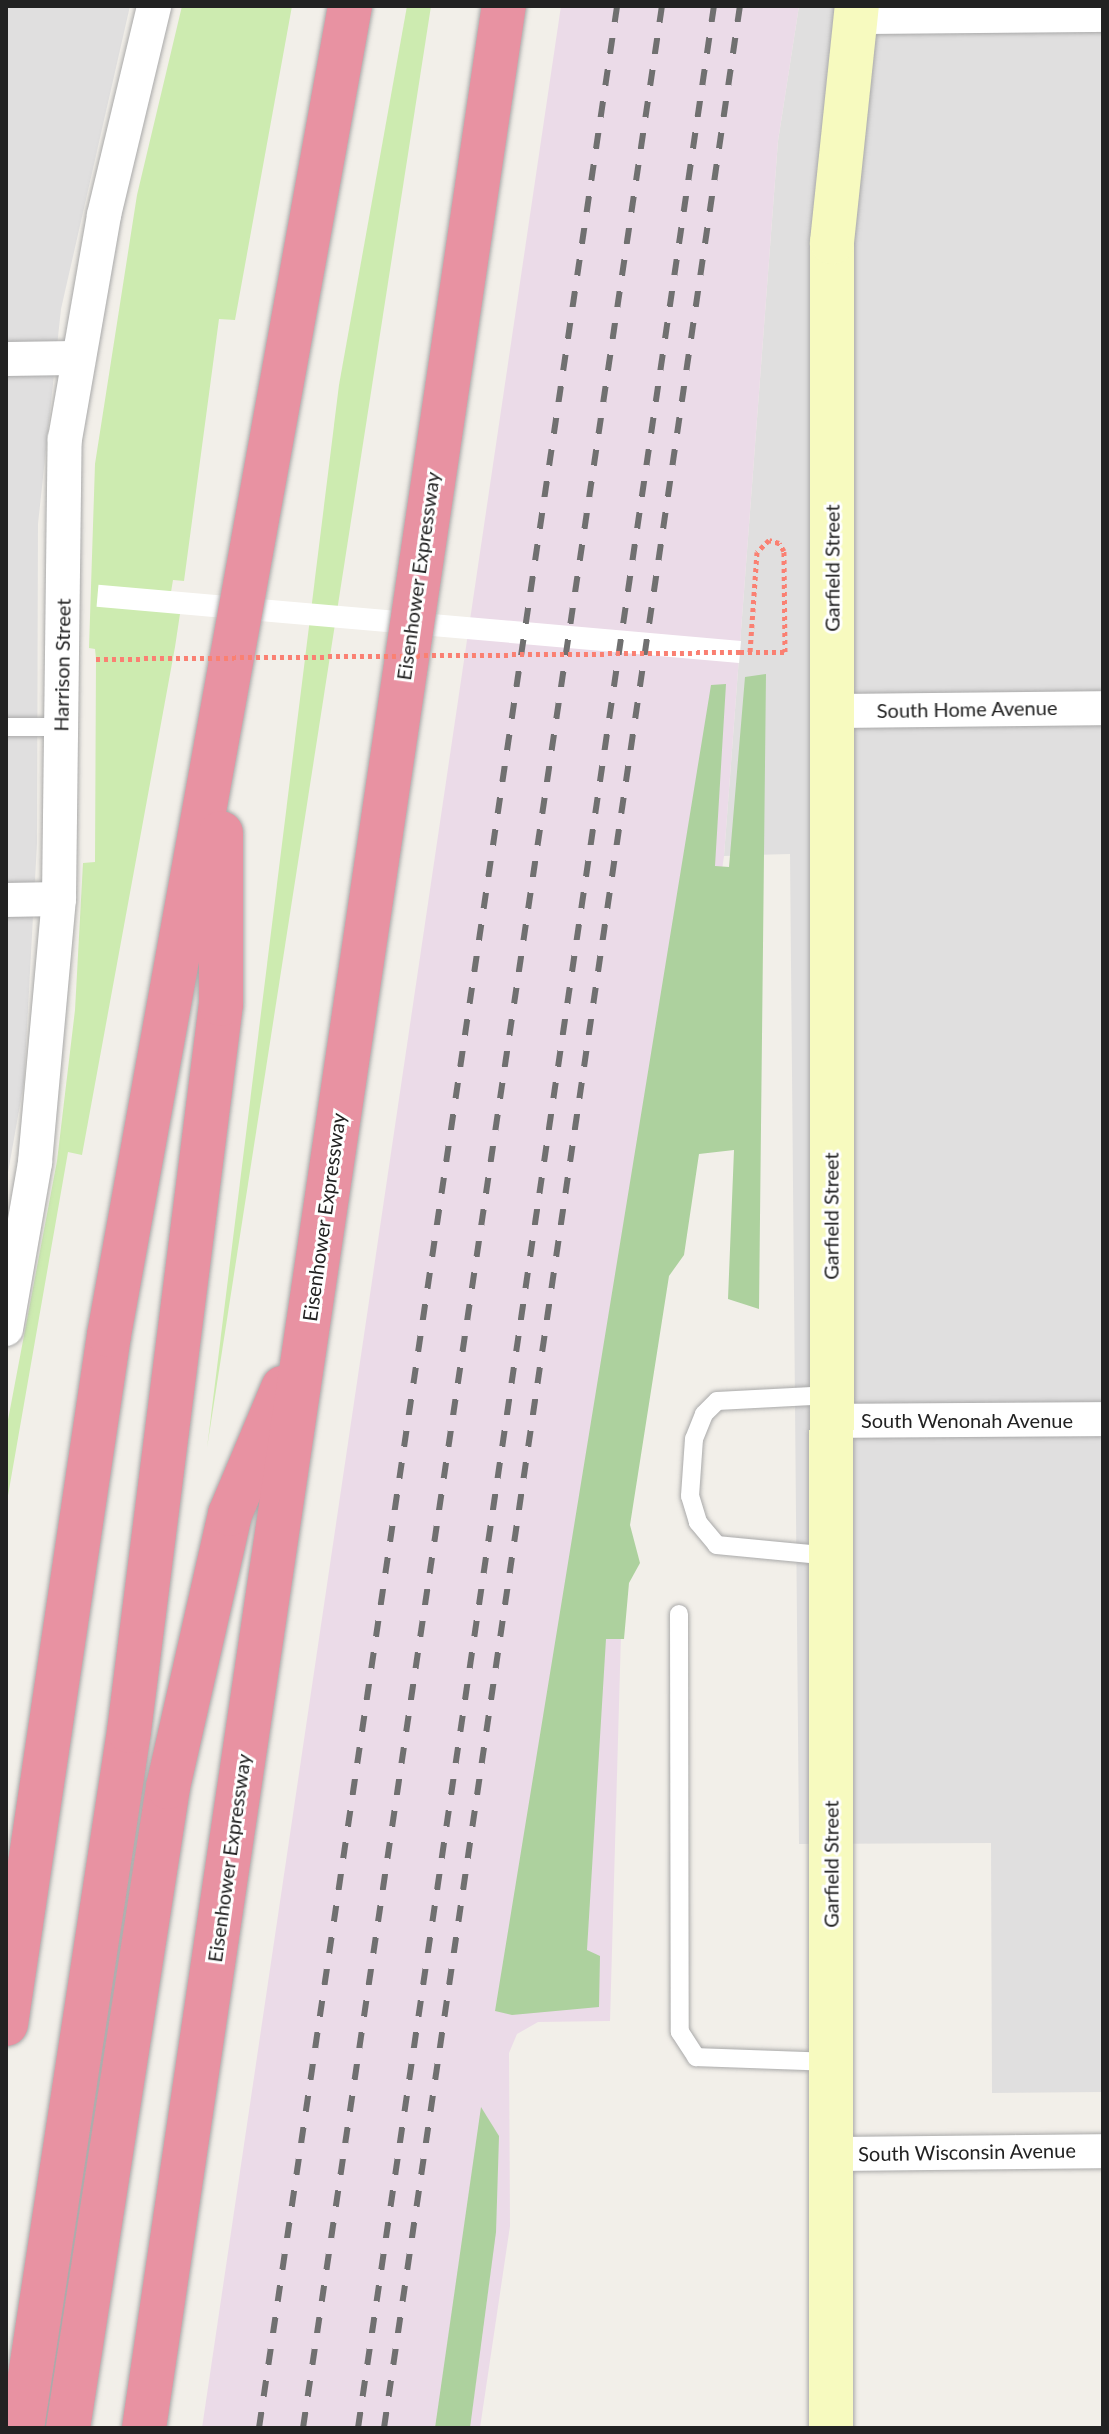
<!DOCTYPE html>
<html>
<head>
<meta charset="utf-8">
<style>
  body { margin:0 }
  #map { position:relative; width:1109px; height:2434px; overflow:hidden; background:#f2efe9; font-family:Lato,sans-serif }
  div>[style] { position:absolute }
  .residential>* { inset:0; background:#e0dfdf }
  .industrial>* { inset:0; background:#ebdbe8 }
  .grass>* { inset:0; background:#cdebb0 }
  .forest>* { inset:0; background:#add19e }
  .pier>* { inset:0; background:#fff; transform-origin:0 0 }
  .path>* { height:5px; margin-top:-2.5px; transform-origin:0; background:repeating-linear-gradient(90deg,#fa8072 0 4px,transparent 0 8px) }
  .roads { filter:drop-shadow(0 0 2px #a9a9a9) drop-shadow(0 0 2px #a9a9a9) }
  .lane>* { height:18px; margin:-9px; padding:0 9px; transform-origin:9px; border-radius:9px; background:#fff }
  .street>* { height:34px; margin:-17px; padding:0 17px; transform-origin:17px; border-radius:17px; background:#fff }
  .secondary>* { height:44px; margin:-22px; padding:0 22px; transform-origin:22px; border-radius:22px; background:#f7fabf }
  .highway>* { height:44px; margin:-22px; padding:0 22px; transform-origin:22px; border-radius:22px; background:#e892a2 }
  .rail>* { height:6px; margin-top:-3px; transform-origin:0; background:repeating-linear-gradient(90deg,#707070 0 16px,transparent 0 32px) }
  .path-bridge>* { height:5px; margin-top:-2.5px; transform-origin:0; background:repeating-linear-gradient(90deg,#fa8072 0 4px,transparent 0 8px) }
  span { translate:-50% -50%; white-space:nowrap; text-align:center; line-height:1.15; -webkit-text-stroke:6px #fff; paint-order:stroke }
  .street-label { font-size:20px; color:#222 }
  .frame { position:absolute; inset:0; border:8px solid #222; pointer-events:none }
</style>
</head>
<body>
<div id="map">
  <div class="residential">
    <i style="clip-path:polygon(6px 6px,130px 6px,61px 309px,38px 524px,37px 843px,24px 1082px,6px 1184px)"></i>
    <i style="clip-path:polygon(799px 6px,1103px 6px,1103px 2092px,992px 2093px,991px 1843px,799px 1844px,790px 854px,724px 856px,778px 141px)"></i>
  </div>
  <div class="industrial">
    <i style="clip-path:polygon(561px 6px,799px 6px,778px 141px,724px 856px,623px 1564px,610px 2021px,538px 2022px,517px 2034px,509px 2053px,510px 2226px,480px 2428px,202px 2428px)"></i>
  </div>
  <div class="grass">
    <i style="clip-path:polygon(182px 6px,292px 6px,235px 320px,219px 319px,184px 581px,173px 580px,171px 592px,183px 594px,175px 647px,82px 1155px,68px 1152px,6px 1507px,8px 1420px,57px 1161px,75px 1010px,83px 863px,95px 862px,96px 659px,95px 649px,89px 648px,95px 464px,137px 195px)"></i>
    <i style="clip-path:polygon(407px 6px,431px 6px,207px 1448px,339px 385px)"></i>
  </div>
  <div class="forest">
    <i style="clip-path:polygon(766px 674px,759px 1309px,728px 1299px,734px 1150px,699px 1154px,684px 1255px,669px 1276px,630px 1525px,640px 1563px,629px 1583px,624px 1639px,606px 1639px,587px 1950px,600px 1956px,599px 2007px,512px 2015px,495px 2011px,711px 685px,726px 684px,715px 866px,729px 867px,745px 677px)"></i>
    <i style="clip-path:polygon(481px 2107px,499px 2136px,496px 2232px,470px 2428px,435px 2428px)"></i>
  </div>
  <div class="pier">
    <i style="left:741px;top:641px;width:22px;height:645px;rotate:95deg"></i>
  </div>
  <div class="path">
    <i style="left:740px;top:652px;width:45px"></i>
    <i style="left:785px;top:652px;width:101px;rotate:-90.6deg"></i>
    <i style="left:784px;top:551px;width:9px;rotate:-122deg"></i>
    <i style="left:779px;top:543px;width:10px;rotate:-163deg"></i>
    <i style="left:769px;top:540px;width:17px;rotate:135deg"></i>
    <i style="left:757px;top:552px;width:100px;rotate:94deg"></i>
  </div>
  <div class="roads">
    <div class="lane">
      <i style="left:6px;top:727px;width:56px"></i>
      <i style="left:831px;top:1556px;width:115px;rotate:-174.5deg"></i>
      <i style="left:717px;top:1545px;width:30px;rotate:-130deg"></i>
      <i style="left:698px;top:1522px;width:27px;rotate:-107deg"></i>
      <i style="left:690px;top:1496px;width:57px;rotate:-86deg"></i>
      <i style="left:694px;top:1439px;width:27px;rotate:-68deg"></i>
      <i style="left:704px;top:1414px;width:18px;rotate:-45deg"></i>
      <i style="left:717px;top:1401px;width:114px;rotate:-3deg"></i>
      <i style="left:679px;top:1614px;width:418px;rotate:89.9deg"></i>
      <i style="left:680px;top:2032px;width:30px;rotate:57deg"></i>
      <i style="left:696px;top:2057px;width:135px;rotate:2.1deg"></i>
    </div>
    <div class="street">
      <i style="left:856px;top:17px;width:247px;rotate:-0.5deg"></i>
      <i style="left:6px;top:359px;width:69px;rotate:-0.8deg"></i>
      <i style="left:831px;top:711px;width:272px;rotate:-0.6deg"></i>
      <i style="left:6px;top:900px;width:53px;rotate:-1.1deg"></i>
      <i style="left:6px;top:1329px;width:169px;rotate:-80.1deg"></i>
      <i style="left:35px;top:1162px;width:264px;rotate:-84.8deg"></i>
      <i style="left:59px;top:899px;width:460px;rotate:-89.3deg"></i>
      <i style="left:65px;top:439px;width:227px;rotate:-80.1deg"></i>
      <i style="left:104px;top:215px;width:215px;rotate:-76.5deg"></i>
      <i style="left:831px;top:1421px;width:272px;rotate:-0.4deg"></i>
      <i style="left:831px;top:2154px;width:272px;rotate:-0.6deg"></i>
    </div>
    <div class="secondary">
      <i style="left:831px;top:2428px;width:2186px;rotate:-89.97deg"></i>
      <i style="left:832px;top:242px;width:237px;rotate:-84deg"></i>
    </div>
    <div class="highway">
      <i style="left:6px;top:2024px;width:697px;rotate:-81.5deg"></i>
      <i style="left:109px;top:1335px;width:1351px;rotate:-79.72deg"></i>
      <i style="left:22px;top:2428px;width:705px;rotate:-81.27deg"></i>
      <i style="left:129px;top:1731px;width:733px;rotate:-82.79deg"></i>
      <i style="left:221px;top:1004px;width:171px;rotate:-90deg"></i>
      <i style="left:68px;top:2428px;width:649px;rotate:-81.13deg"></i>
      <i style="left:168px;top:1787px;width:280px;rotate:-77.2deg"></i>
      <i style="left:230px;top:1514px;width:137px;rotate:-67.2deg"></i>
      <i style="left:144px;top:2428px;width:2449px;rotate:-81.55deg"></i>
    </div>
  </div>
  <div class="rail">
    <i style="left:259px;top:2428px;width:2448px;rotate:-81.59deg"></i>
    <i style="left:303px;top:2428px;width:2448px;rotate:-81.57deg"></i>
    <i style="left:358px;top:2428px;width:2448px;rotate:-81.64deg"></i>
    <i style="left:384px;top:2428px;width:2448px;rotate:-81.64deg"></i>
  </div>
  <div class="path-bridge">
    <i style="left:96px;top:659px;width:644px;rotate:-0.62deg"></i>
  </div>
  <div class="street-label">
    <span style="left:832px;top:568px;rotate:-90deg">Garfield Street</span>
    <span style="left:418px;top:576px;rotate:-82deg">Eisenhower Expressway</span>
    <span style="left:62px;top:665px;rotate:-89deg">Harrison Street</span>
    <span style="left:967px;top:709px;rotate:-1deg">South Home Avenue</span>
    <span style="left:831px;top:1216px;rotate:-90deg">Garfield Street</span>
    <span style="left:324px;top:1217px;rotate:-82deg">Eisenhower Expressway</span>
    <span style="left:967px;top:1420px">South Wenonah Avenue</span>
    <span style="left:229px;top:1858px;rotate:-82deg">Eisenhower Expressway</span>
    <span style="left:831px;top:1864px;rotate:-90deg">Garfield Street</span>
    <span style="left:967px;top:2152px;rotate:-1deg">South Wisconsin Avenue</span>
  </div>
  <div class="frame"></div>
</div>
</body>
</html>
